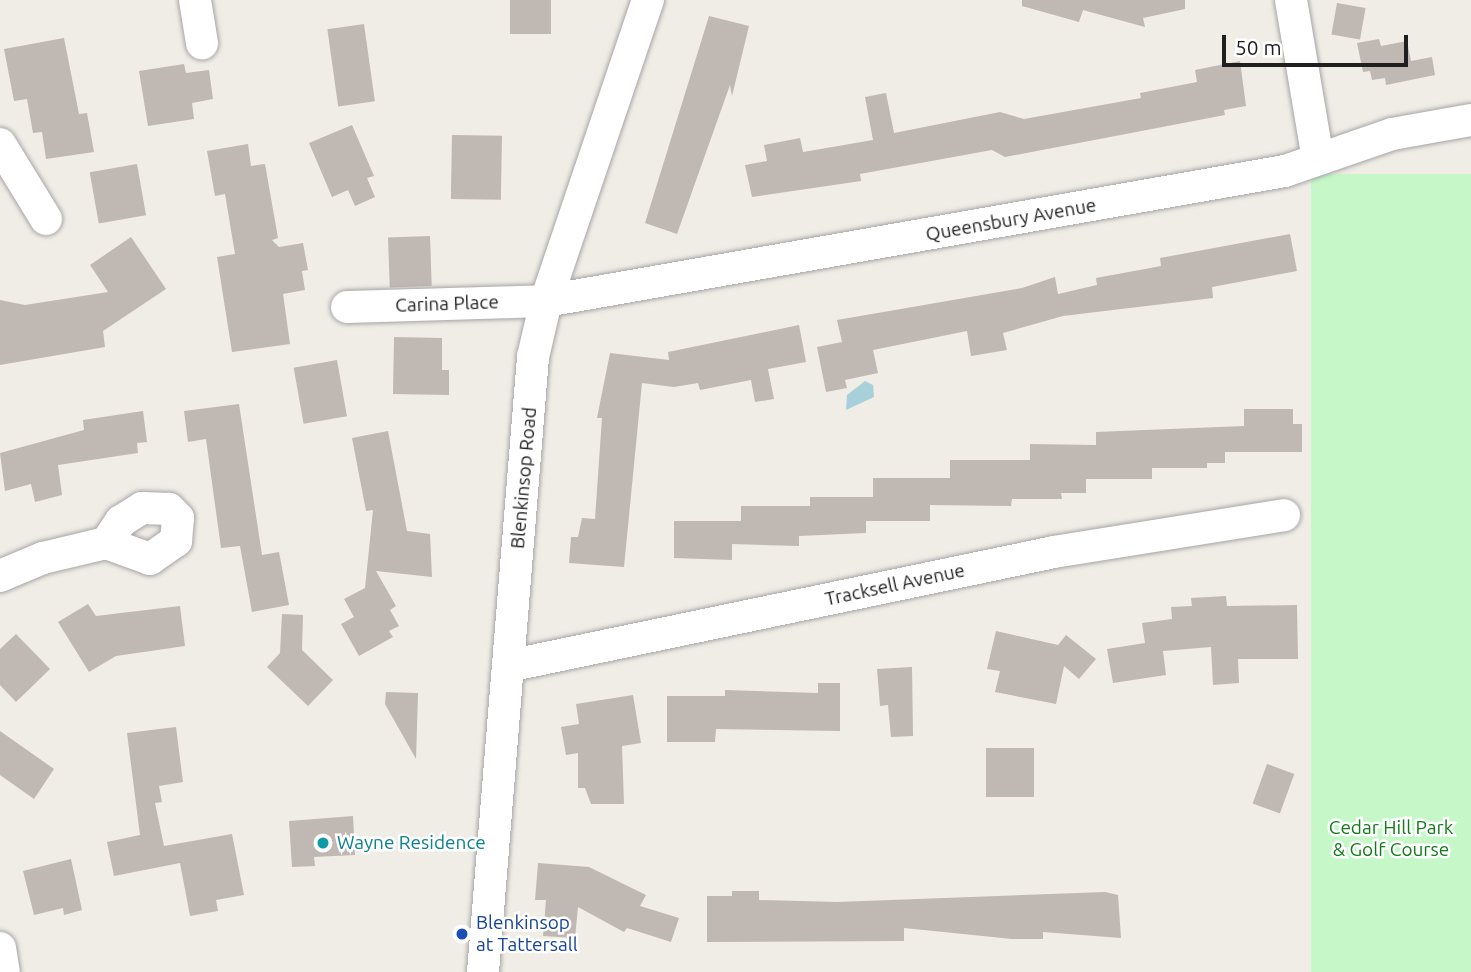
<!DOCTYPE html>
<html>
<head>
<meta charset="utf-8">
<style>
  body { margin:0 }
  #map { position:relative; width:1471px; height:972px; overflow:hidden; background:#f0ece6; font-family:Ubuntu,sans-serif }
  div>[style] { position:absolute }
  .park>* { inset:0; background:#c5f7c9; transform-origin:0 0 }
  .water>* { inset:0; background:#a8d0db }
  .building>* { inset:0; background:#c0b8b2; transform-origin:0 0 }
  .roads { filter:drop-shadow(0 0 2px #a6a6a6) drop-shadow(0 0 2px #a6a6a6) }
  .minor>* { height:32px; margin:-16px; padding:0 16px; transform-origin:16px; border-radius:16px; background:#fff }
  .dots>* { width:19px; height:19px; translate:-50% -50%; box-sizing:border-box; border:4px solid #fff; border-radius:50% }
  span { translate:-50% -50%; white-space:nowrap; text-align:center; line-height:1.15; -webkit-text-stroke:5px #fff; paint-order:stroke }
  .street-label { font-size:19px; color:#1f1f1f }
  .park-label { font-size:19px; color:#107b18 }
  .culture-label { font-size:19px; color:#0d838f }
  .left { translate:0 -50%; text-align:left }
  .transit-label { font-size:19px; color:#164399 }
  .scale { position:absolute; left:1222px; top:35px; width:186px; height:32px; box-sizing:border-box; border:4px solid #1f1f1f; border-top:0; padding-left:9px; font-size:21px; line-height:24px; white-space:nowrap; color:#1f1f1f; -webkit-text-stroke:5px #fff; paint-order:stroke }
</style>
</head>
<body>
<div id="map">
  <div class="park">
    <i style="left:1471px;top:174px;width:798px;height:160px;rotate:90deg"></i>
  </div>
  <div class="water">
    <i style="clip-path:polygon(865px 381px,873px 385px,874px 397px,846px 410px,847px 395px)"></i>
  </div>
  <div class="building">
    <i style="left:510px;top:0;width:41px;height:34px"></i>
    <i style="clip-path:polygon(1022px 0,1185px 0,1185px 9px,1143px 18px,1145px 27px,1083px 10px,1079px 22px,1022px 6px)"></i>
    <i style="left:1337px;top:3px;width:29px;height:32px;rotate:10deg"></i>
    <i style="clip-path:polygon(709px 16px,749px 26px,732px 96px,730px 85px,677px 234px,645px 223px)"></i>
    <i style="left:364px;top:24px;width:78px;height:37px;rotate:82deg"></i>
    <i style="clip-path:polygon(64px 38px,79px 114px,87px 113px,94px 152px,46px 159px,42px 132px,33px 133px,27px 99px,14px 101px,4px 49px)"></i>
    <i style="clip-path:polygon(1379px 39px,1381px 46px,1407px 41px,1411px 61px,1432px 57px,1435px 75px,1386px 85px,1385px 78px,1372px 80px,1370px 71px,1363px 72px,1357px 43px)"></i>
    <i style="clip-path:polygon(1240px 61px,1246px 106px,1224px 110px,1225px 115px,1005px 157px,992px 150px,860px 174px,861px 181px,752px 197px,745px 165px,767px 161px,764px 145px,800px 138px,803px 152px,873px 140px,865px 97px,886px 93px,894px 133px,1000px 112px,1024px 119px,1141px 98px,1140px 93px,1197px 82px,1195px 70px)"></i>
    <i style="clip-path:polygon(184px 64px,186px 73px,209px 70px,213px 99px,192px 103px,194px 119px,148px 126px,139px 71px)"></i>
    <i style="clip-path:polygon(352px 125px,374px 176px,367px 178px,375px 197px,355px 206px,348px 190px,332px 197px,309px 143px)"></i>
    <i style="left:452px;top:135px;width:50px;height:64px;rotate:1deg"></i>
    <i style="clip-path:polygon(248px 144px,251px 166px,265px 164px,278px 238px,272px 240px,279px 247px,303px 243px,308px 270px,302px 271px,305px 290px,283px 294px,290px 344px,232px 352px,217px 257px,235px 254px,225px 194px,215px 196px,207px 151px)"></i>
    <i style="left:137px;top:164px;width:52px;height:48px;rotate:80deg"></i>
    <i style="clip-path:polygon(1290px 234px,1297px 271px,1212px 287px,1213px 298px,1063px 316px,1003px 333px,1007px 350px,971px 356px,967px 331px,873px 350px,878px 373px,845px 380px,847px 388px,826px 392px,817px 347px,842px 342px,837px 320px,1022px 288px,1055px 277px,1058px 294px,1097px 285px,1096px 278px,1161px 266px,1160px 258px)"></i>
    <i style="left:430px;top:236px;width:50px;height:42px;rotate:88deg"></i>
    <i style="clip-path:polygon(131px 237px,166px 289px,103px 331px,105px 347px,0 365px,0 300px,25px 305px,108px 292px,90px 265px)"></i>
    <i style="clip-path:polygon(799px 325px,806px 362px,768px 369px,774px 399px,755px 402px,751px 380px,700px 390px,698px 383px,674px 387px,642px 383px,624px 567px,569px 563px,571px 537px,578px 537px,582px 518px,595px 519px,602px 418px,597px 418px,610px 353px,669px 360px,668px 352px)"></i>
    <i style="clip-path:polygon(394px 337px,442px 338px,442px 370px,449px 370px,449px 395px,393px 394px)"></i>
    <i style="left:337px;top:360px;width:57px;height:44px;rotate:80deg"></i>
    <i style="clip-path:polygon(239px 404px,262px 555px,279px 552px,289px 605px,252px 612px,240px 546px,221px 548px,206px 439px,188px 442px,184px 411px)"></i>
    <i style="clip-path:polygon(1244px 409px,1293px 409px,1293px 424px,1302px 424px,1302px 452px,1225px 452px,1225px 463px,1207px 463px,1207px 468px,1152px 468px,1152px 479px,1086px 479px,1086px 493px,1061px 493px,1062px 499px,1012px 499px,1011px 506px,930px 505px,930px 521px,866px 521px,866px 533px,799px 536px,799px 546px,732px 544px,732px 560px,674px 558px,674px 521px,741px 521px,741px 506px,810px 506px,810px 497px,873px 497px,873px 478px,950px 478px,950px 460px,1030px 460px,1030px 444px,1096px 445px,1096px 432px,1244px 426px)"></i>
    <i style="clip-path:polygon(143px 411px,147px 442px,137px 443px,138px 453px,58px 465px,62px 495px,35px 502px,31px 484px,5px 491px,0 453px,84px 430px,83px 420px)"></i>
    <i style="clip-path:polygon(388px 431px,407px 531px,430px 534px,432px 577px,376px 571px,396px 606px,390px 610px,399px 626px,389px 631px,393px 637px,359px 656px,341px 624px,354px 617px,344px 599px,365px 588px,373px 510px,366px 511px,352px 438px)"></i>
    <i style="clip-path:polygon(1226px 596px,1227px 606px,1297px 605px,1298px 659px,1238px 659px,1239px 683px,1213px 685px,1211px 647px,1163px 651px,1166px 675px,1113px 683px,1107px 649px,1145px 643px,1142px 623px,1172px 619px,1171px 607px,1192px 606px,1191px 598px)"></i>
    <i style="clip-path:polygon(88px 604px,96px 616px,180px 606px,185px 646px,116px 656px,89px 672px,58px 622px)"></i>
    <i style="clip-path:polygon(282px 614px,303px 615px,302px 650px,333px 680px,308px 706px,267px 667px,280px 653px)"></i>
    <i style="clip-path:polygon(996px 631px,1058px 645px,1066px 635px,1096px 659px,1079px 679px,1064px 666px,1056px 704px,995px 692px,1000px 671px,987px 669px)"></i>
    <i style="clip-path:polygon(16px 634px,50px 669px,16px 702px,0 685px,0 649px)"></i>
    <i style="clip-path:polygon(912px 667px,913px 736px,891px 737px,888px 705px,880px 706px,877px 669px)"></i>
    <i style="clip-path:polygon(818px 683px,840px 683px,840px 731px,716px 729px,715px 742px,667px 742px,667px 696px,725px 696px,725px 690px,818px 693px)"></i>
    <i style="clip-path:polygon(386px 692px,418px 693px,416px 759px,385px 704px)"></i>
    <i style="clip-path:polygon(633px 695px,641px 743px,622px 746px,624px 804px,591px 804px,585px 788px,578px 788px,578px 753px,566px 755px,561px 727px,579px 724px,576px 704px)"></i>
    <i style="clip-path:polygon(176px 727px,183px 782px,159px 786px,162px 802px,155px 803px,164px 846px,232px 834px,244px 895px,216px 900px,218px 911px,190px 916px,180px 863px,114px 876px,107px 842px,140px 835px,127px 733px)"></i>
    <i style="clip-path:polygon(0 731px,54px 769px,34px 799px,0 775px)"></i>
    <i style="left:986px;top:748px;width:48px;height:49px"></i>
    <i style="left:1267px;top:764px;width:29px;height:42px;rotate:20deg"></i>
    <i style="clip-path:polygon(353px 816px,355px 855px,314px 857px,315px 866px,292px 867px,289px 821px)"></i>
    <i style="clip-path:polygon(71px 859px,82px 910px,64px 915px,63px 908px,34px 915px,23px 871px)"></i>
    <i style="clip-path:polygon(538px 863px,589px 867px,646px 895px,640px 906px,679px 918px,671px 942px,627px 928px,624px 932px,578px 907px,575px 938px,543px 936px,546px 900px,535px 900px)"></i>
    <i style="clip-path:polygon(732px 891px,759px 891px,759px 900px,837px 902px,1105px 892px,1118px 895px,1121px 938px,1043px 932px,1043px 939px,1012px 939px,904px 928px,904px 941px,707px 942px,707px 896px,732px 896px)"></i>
  </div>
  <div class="roads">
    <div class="minor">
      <i style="left:195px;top:0;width:44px;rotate:80.8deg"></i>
      <i style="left:1291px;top:0;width:161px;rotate:80.4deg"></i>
      <i style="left:0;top:144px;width:88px;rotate:58.5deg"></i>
      <i style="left:347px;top:307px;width:199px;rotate:-1.7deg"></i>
      <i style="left:546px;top:301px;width:750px;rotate:-9.98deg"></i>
      <i style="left:1285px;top:171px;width:113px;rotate:-19.1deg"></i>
      <i style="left:1392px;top:134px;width:80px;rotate:-10deg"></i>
      <i style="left:0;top:576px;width:47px;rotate:-22.7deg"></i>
      <i style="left:43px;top:558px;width:65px;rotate:-13.4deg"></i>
      <i style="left:106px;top:543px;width:47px;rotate:20deg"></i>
      <i style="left:150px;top:559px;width:32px;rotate:-35deg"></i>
      <i style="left:176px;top:541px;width:23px;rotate:-85deg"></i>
      <i style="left:178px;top:518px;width:13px;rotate:-135deg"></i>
      <i style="left:169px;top:509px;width:27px;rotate:-178deg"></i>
      <i style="left:142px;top:508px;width:25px;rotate:148deg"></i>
      <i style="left:121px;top:521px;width:27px;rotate:124deg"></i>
      <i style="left:508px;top:666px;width:558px;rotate:-11.79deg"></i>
      <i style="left:1054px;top:552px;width:233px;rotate:-9.1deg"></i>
      <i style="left:0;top:948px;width:24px;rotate:81deg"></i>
      <i style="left:483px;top:972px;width:617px;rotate:-85.35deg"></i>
      <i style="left:533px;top:357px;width:57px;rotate:-76.9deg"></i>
      <i style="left:546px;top:301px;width:318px;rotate:-71.3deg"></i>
    </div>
  </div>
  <div class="dots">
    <i style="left:323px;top:843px;background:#0f9aa8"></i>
    <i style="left:462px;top:934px;background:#1a4fb4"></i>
  </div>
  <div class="street-label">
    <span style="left:1011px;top:220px;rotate:-10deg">Queensbury Avenue</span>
    <span style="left:447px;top:304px;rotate:-2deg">Carina Place</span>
    <span style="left:524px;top:478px;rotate:-85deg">Blenkinsop Road</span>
    <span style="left:895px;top:585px;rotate:-12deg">Tracksell Avenue</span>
  </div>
  <div class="park-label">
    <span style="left:1391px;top:839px">Cedar Hill Park<br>&amp; Golf Course</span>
  </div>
  <div class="culture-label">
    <span class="left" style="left:337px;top:843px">Wayne Residence</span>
  </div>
  <div class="transit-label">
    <span class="left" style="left:476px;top:934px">Blenkinsop<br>at Tattersall</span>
  </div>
  <div class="scale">50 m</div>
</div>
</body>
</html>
